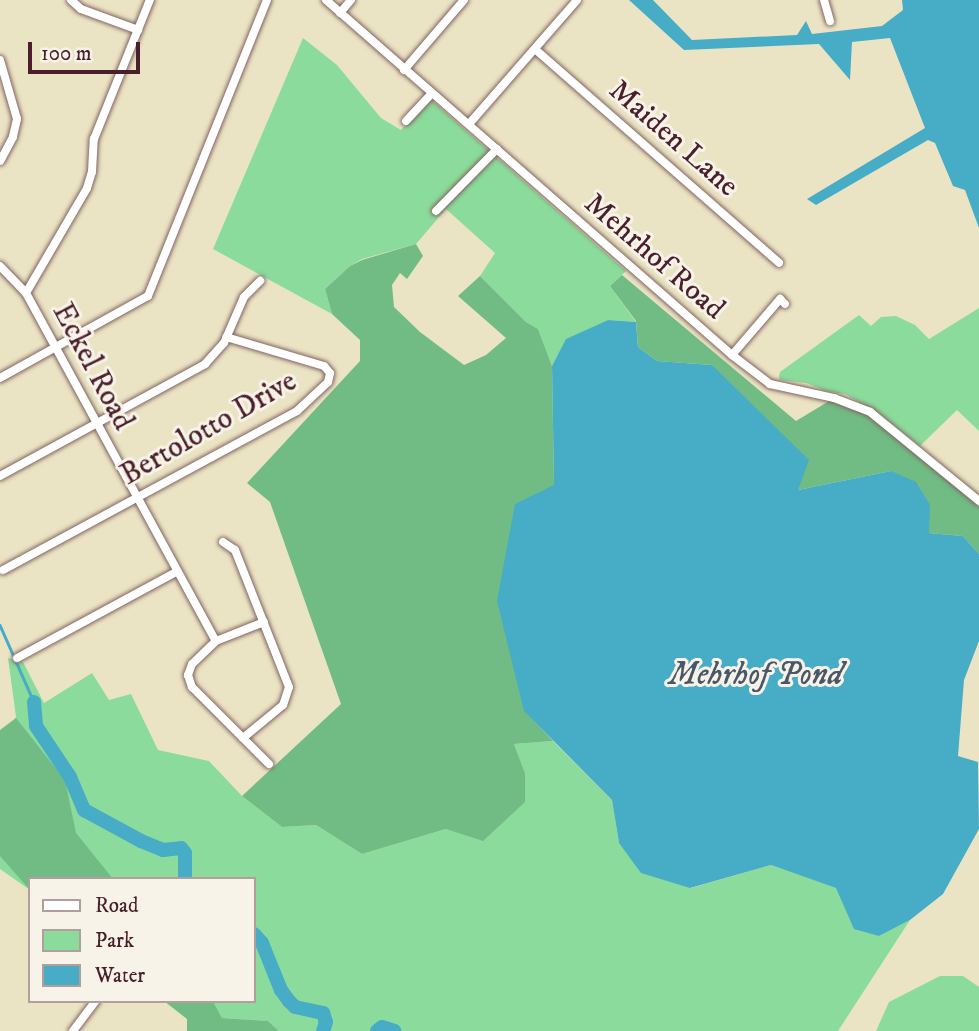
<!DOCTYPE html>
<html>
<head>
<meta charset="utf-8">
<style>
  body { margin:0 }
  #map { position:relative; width:979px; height:1031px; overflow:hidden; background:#ebe4c4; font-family:"IM FELL DW Pica",serif }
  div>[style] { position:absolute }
  .green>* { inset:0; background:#8bdc9c }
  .forest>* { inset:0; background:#70bc84 }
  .water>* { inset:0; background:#47acc6 }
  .stream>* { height:2.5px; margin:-1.25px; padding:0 1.25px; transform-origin:1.25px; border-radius:1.25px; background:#47acc6 }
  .river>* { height:14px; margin:-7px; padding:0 7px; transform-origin:7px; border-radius:7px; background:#47acc6 }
  .roads { filter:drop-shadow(0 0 2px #826461) drop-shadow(0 0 2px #826461) }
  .minor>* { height:8px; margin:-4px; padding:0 4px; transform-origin:4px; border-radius:4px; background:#fff }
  span { translate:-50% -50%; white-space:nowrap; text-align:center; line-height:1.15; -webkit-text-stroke:6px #f7f3e8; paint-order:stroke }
  .street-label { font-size:30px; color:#4a1f2b }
  .water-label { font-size:32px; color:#495769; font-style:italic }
  .legend { position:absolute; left:28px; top:877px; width:228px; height:126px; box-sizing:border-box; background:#f7f3e8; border:2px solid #b29e9c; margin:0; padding:9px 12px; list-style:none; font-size:21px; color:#4a1f2b }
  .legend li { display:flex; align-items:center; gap:14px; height:35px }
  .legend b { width:35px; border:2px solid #b29e9c }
  .scale { position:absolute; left:28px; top:42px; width:112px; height:32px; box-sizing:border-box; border:4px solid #4a1f2b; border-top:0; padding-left:9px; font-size:21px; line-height:24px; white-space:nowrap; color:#4a1f2b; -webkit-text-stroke:5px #f7f3e8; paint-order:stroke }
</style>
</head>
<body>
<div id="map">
  <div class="green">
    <i style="clip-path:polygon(303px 38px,337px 65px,381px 118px,401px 130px,430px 99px,626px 271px,610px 286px,636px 322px,608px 320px,567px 339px,552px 366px,538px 329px,526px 322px,480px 276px,495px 253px,446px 209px,416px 244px,362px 259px,350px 266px,325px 289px,332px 314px,213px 249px)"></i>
    <i style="clip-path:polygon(979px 308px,979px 431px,957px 410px,920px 446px,877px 412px,845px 394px,826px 391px,806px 383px,780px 380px,779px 377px,780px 372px,859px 315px,871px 326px,881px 317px,896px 316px,915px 325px,929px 339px)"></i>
    <i style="clip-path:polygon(8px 658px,23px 662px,44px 703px,92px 673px,109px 700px,131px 694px,158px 750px,209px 761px,242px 796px,282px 827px,316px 825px,362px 854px,446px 829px,525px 773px,514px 744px,553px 741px,612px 800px,619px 843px,691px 888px,771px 865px,837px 888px,879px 936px,910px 920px,838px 1031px,279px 1031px,268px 1021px,222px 1018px,213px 1001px,254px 1001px,254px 879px,30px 879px,30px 890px,0 869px,0 742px,16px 717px)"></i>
    <i style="clip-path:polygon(940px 976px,963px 976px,979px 987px,979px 1031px,876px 1031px,889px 1002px)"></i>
  </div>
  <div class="forest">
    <i style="clip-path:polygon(416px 244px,423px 256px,407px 279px,400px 273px,392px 285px,394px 307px,420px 332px,464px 365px,486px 355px,506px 338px,458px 296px,480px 276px,526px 322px,538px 329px,552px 366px,554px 485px,524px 710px,553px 741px,514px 744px,525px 773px,525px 802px,483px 841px,446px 829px,362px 854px,316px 825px,282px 827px,242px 796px,341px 704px,270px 502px,247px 483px,360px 361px,360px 340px,332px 314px,325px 289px,350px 266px,362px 260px)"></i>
    <i style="clip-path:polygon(622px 275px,796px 421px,834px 398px,870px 412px,979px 501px,979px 554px,963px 536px,929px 533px,891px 471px,798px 490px,712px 365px,657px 361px,638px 347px,636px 321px,610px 286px)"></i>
    <i style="clip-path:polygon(16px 718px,65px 780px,76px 833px,113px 879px,30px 879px,30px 890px,0 856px,0 730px)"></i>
    <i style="clip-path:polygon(164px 1001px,213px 1001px,222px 1018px,268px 1021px,279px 1031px,187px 1031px,187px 1019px)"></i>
  </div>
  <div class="water">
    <i style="clip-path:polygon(629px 0,653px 0,692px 40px,797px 35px,806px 21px,812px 34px,882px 26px,903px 10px,902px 0,979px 0,979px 228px,965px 190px,953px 186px,935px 143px,928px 140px,816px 205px,807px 199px,925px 128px,890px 38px,852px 42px,850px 80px,819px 44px,684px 50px)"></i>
    <i style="clip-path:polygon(608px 320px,636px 322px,638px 347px,657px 361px,712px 365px,809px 460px,798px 490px,891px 471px,916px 482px,930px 505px,929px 533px,963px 536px,979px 554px,979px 641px,964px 680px,958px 756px,978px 762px,979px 829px,943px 894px,910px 920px,879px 936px,854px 929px,836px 888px,771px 865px,690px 888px,641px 873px,619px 843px,612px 800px,524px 711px,497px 601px,515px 504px,554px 485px,552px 366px,566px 339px)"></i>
  </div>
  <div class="stream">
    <i style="left:0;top:625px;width:84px;rotate:66.2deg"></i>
  </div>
  <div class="river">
    <i style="left:34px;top:702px;width:24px;rotate:85deg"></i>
    <i style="left:36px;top:726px;width:61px;rotate:56.3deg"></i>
    <i style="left:70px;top:777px;width:36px;rotate:67deg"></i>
    <i style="left:84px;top:810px;width:65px;rotate:28.5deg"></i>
    <i style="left:141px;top:841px;width:24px;rotate:22deg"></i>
    <i style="left:163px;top:850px;width:18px;rotate:-6deg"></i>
    <i style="left:181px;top:848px;width:6px;rotate:51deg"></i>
    <i style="left:185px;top:853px;width:26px;rotate:90deg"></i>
    <i style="left:254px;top:934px;width:12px;rotate:48deg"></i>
    <i style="left:262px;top:943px;width:51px;rotate:68deg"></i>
    <i style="left:281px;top:990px;width:14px;rotate:54deg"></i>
    <i style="left:289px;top:1001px;width:8px;rotate:45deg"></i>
    <i style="left:295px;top:1007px;width:29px;rotate:12deg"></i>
    <i style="left:323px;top:1013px;width:9px;rotate:72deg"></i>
    <i style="left:326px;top:1022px;width:9px;rotate:108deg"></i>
    <i style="left:377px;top:1031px;width:6px;rotate:-39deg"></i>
    <i style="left:382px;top:1027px;width:13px;rotate:18deg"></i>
  </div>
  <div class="roads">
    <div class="minor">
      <i style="left:71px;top:0;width:13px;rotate:42deg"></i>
      <i style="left:81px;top:9px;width:61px;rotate:20.2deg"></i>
      <i style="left:326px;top:0;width:539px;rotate:41.17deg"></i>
      <i style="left:732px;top:355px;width:48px;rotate:37.3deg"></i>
      <i style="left:770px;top:384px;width:66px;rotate:12.3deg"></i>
      <i style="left:834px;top:398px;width:39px;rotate:21deg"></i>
      <i style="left:870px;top:412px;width:141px;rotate:39.2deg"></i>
      <i style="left:824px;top:0;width:22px;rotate:74deg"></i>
      <i style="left:340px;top:13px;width:17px;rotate:-50deg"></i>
      <i style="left:536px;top:50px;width:323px;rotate:41.2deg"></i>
      <i style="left:0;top:60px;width:61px;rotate:73.9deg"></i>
      <i style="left:17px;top:119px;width:18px;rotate:103deg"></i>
      <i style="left:13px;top:137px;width:27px;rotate:118deg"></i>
      <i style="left:404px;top:70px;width:92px;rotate:-49.4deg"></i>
      <i style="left:406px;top:121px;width:37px;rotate:-47deg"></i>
      <i style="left:469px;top:124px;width:164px;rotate:-48.9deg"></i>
      <i style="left:436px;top:211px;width:87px;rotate:-45.5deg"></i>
      <i style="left:0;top:266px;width:37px;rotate:46deg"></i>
      <i style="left:26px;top:293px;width:396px;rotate:61.4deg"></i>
      <i style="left:26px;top:293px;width:121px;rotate:-59.8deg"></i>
      <i style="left:87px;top:188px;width:17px;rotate:-73deg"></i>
      <i style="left:92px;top:172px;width:33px;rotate:-87deg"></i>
      <i style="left:94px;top:139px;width:150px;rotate:-68.1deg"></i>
      <i style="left:732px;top:355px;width:74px;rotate:-49.4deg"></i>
      <i style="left:780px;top:299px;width:7px;rotate:45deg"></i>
      <i style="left:0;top:378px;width:169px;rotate:-29deg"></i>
      <i style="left:148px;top:296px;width:319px;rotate:-68.1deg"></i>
      <i style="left:0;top:476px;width:234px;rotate:-28.6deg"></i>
      <i style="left:205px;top:364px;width:28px;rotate:-48deg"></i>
      <i style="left:224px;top:343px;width:50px;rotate:-66.5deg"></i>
      <i style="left:244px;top:297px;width:23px;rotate:-45deg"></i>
      <i style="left:223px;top:542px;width:14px;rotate:34deg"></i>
      <i style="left:235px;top:550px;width:147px;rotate:68.5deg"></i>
      <i style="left:289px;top:687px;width:19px;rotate:108deg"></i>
      <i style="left:283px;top:705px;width:52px;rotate:140.5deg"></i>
      <i style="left:3px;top:570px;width:334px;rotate:-28.4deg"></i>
      <i style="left:297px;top:411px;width:42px;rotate:-43.1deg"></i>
      <i style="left:328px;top:382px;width:9px;rotate:-77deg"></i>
      <i style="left:330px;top:373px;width:9px;rotate:-131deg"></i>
      <i style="left:324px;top:366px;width:102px;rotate:-163.5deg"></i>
      <i style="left:264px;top:622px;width:52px;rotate:158.4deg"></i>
      <i style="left:216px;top:641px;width:33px;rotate:136deg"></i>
      <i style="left:192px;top:664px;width:12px;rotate:110deg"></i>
      <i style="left:188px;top:675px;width:13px;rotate:72deg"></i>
      <i style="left:192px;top:687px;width:109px;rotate:45deg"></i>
      <i style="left:17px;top:658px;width:181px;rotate:-28.4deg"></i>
      <i style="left:73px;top:1031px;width:38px;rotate:-53deg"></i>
    </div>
  </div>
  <div class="street-label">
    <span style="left:673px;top:139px;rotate:41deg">Maiden Lane</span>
    <span style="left:654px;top:257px;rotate:41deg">Mehrhof Road</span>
    <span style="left:92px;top:367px;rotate:62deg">Eckel Road</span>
    <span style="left:209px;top:429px;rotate:-30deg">Bertolotto Drive</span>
  </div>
  <div class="water-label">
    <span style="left:756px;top:675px">Mehrhof Pond</span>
  </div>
  <ul class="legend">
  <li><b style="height:9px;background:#fff"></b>Road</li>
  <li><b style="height:19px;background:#8bdc9c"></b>Park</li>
  <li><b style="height:19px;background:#47acc6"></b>Water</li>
  </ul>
  <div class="scale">100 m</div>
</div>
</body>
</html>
